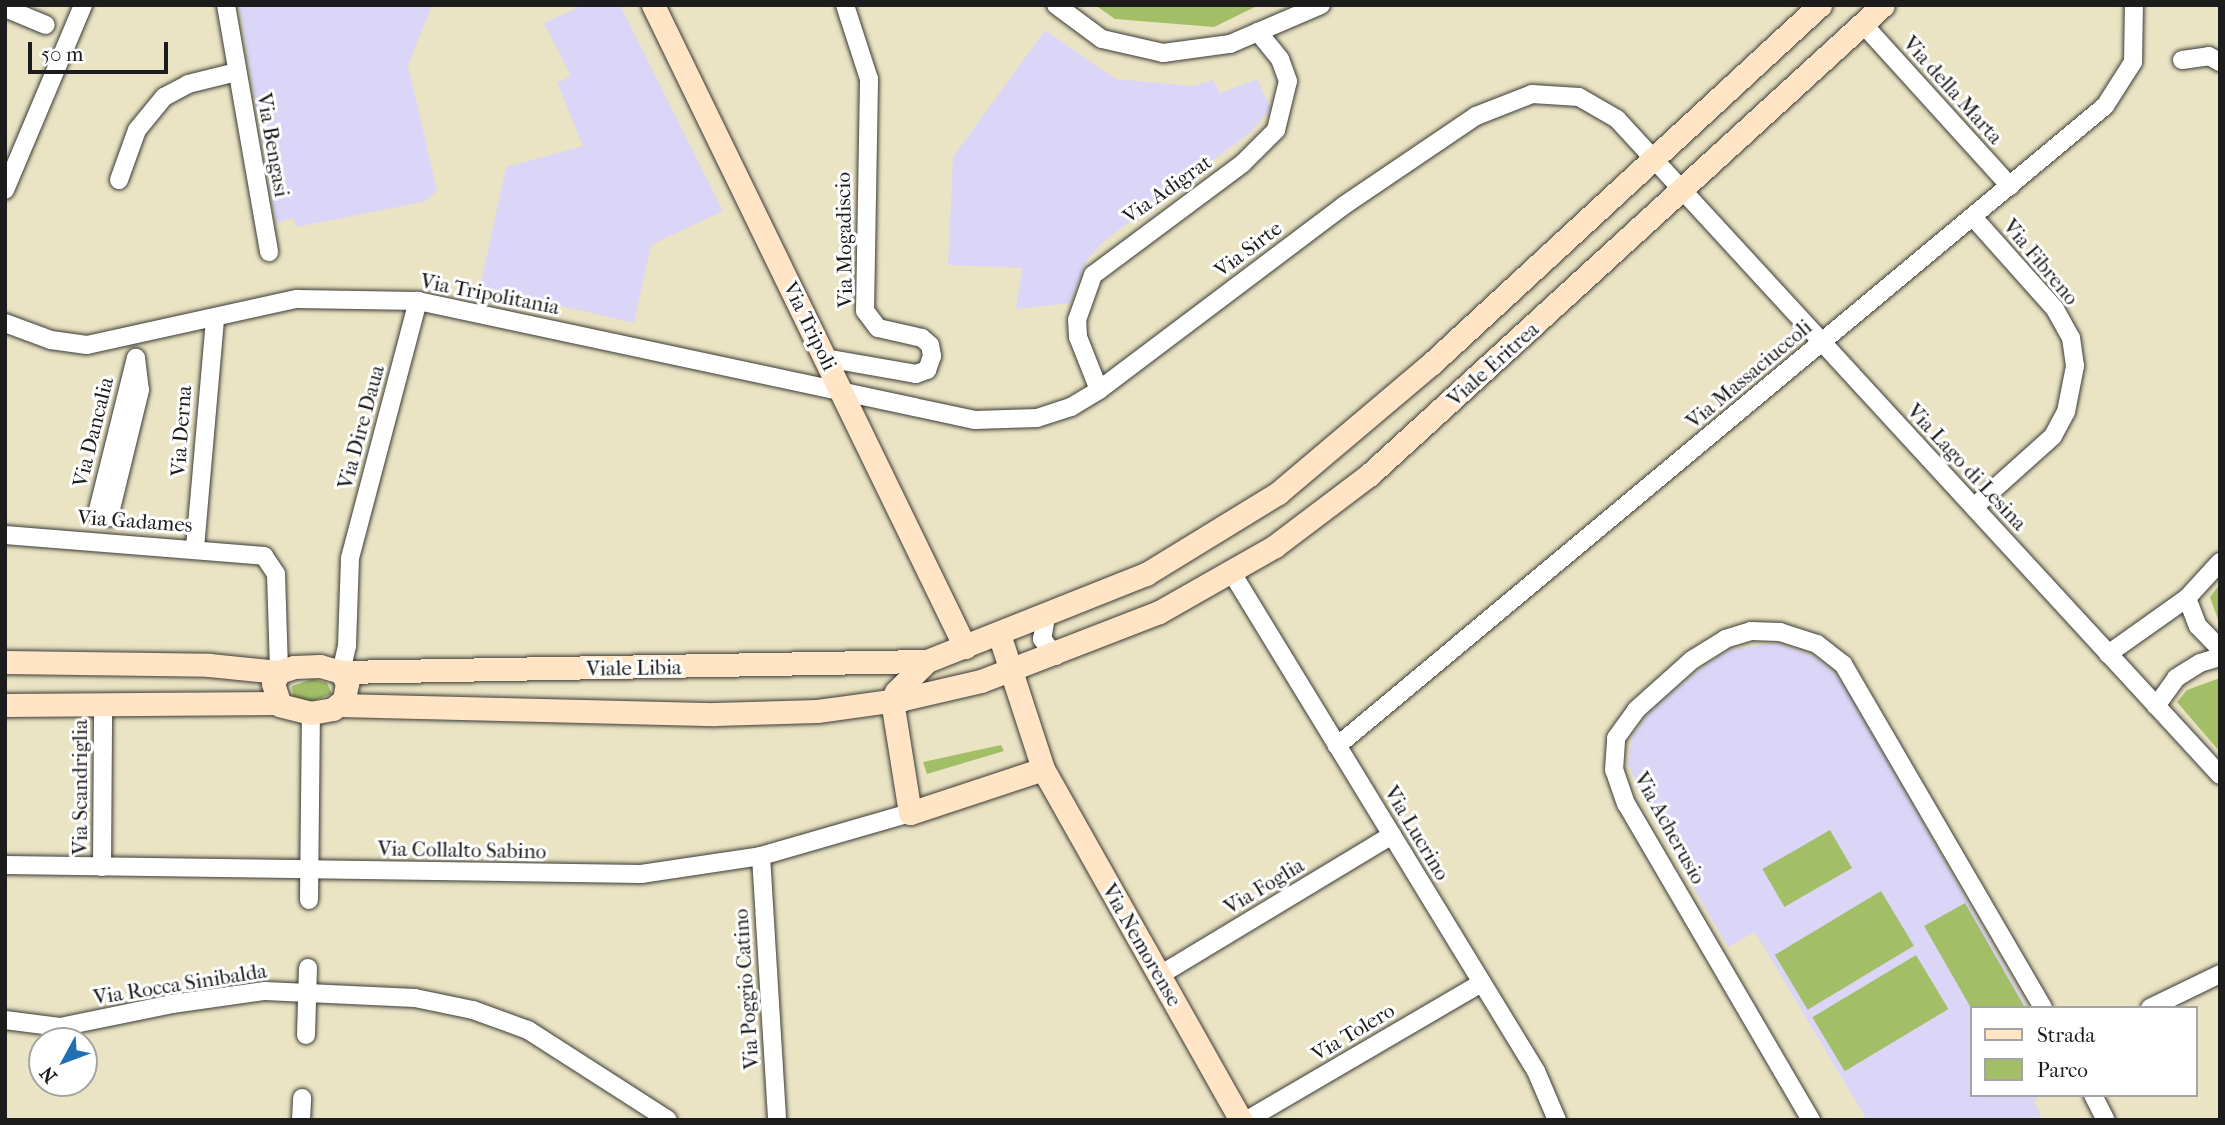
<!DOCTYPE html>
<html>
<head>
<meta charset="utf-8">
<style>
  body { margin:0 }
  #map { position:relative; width:2225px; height:1125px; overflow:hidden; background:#eae4c4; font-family:"IM FELL French Canon",serif }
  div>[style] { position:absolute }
  .built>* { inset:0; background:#dbd6f7 }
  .green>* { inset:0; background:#a2bf67; transform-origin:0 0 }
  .roads { filter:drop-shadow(0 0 2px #3b3a35) drop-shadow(0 0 2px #3b3a35) }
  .street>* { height:18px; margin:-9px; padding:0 9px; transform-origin:9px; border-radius:9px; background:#fff }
  .secondary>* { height:23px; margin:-11.5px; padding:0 11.5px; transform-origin:11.5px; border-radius:11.5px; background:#ffe4c6 }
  span { translate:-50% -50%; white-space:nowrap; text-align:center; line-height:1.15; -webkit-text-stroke:6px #fff; paint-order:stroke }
  .street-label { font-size:21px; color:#1c1c1c }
  .frame { position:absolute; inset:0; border:7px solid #1c1c1c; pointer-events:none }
  .legend { position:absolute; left:1970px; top:1006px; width:228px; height:91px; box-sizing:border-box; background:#fff; border:2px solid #a4a4a4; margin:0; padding:9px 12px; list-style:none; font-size:21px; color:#1c1c1c }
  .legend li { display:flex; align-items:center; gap:14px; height:35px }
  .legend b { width:35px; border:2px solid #a4a4a4 }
  .north { position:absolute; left:28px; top:1027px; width:70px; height:70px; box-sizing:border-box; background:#fff; border:2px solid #a4a4a4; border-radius:50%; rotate:229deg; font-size:19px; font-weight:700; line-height:28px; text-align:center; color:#1c1c1c }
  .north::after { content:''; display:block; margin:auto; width:24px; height:32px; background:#1f6fb2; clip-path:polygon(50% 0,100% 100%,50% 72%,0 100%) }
  .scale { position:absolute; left:28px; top:42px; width:140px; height:32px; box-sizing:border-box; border:4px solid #1c1c1c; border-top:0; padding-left:9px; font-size:21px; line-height:24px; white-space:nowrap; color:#1c1c1c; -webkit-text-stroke:5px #fff; paint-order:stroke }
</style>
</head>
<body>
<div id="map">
  <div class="built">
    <i style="clip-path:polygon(239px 5px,432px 5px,408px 65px,437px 191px,425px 201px,408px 205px,296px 227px,293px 218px,276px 223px)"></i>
    <i style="clip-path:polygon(583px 5px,620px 5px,723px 211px,651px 245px,634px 323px,480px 287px,506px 167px,583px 146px,557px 83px,571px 76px,544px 23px)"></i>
    <i style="clip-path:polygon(1045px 30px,1116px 79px,1192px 86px,1213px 80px,1220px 93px,1257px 79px,1271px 108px,1251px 132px,1104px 241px,1087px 260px,1070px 303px,1016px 309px,1022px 268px,948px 265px,953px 157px)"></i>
    <i style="clip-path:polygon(1776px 643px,1813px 656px,1832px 670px,1846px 689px,2028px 1008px,1971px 1008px,1971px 1095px,2039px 1095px,2034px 1102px,2041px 1115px,2034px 1120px,1867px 1120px,1755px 932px,1728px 947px,1648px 809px,1628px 764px,1632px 736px,1649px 713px,1699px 670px,1729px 650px)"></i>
  </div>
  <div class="green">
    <i style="clip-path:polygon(1095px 5px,1259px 5px,1214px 27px,1115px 19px)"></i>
    <i style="clip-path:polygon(2220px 584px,2220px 625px,2210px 597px)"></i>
    <i style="clip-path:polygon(2220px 678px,2220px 752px,2177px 702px,2187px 690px)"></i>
    <i style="clip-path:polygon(313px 679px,327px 683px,332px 694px,309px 702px,293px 696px,292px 686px)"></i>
    <i style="clip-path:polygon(1001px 745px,1004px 751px,927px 774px,923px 762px)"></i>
    <i style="left:1830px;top:830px;width:44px;height:78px;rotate:60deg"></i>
    <i style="left:1881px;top:891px;width:64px;height:124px;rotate:59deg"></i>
    <i style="clip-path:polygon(1965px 903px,2024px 1006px,2021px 1008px,1971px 1008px,1924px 926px)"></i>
    <i style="left:1916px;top:955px;width:63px;height:121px;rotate:59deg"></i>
  </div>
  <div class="roads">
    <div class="street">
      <i style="left:226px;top:5px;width:251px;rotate:80.1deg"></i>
      <i style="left:1056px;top:5px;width:57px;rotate:36.5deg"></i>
      <i style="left:1102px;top:39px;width:63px;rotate:12.9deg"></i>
      <i style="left:1163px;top:53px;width:68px;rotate:-7.7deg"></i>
      <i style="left:1230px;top:44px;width:99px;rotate:-23.2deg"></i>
      <i style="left:5px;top:8px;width:44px;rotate:22.5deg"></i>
      <i style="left:1863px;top:24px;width:219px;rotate:47.8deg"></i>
      <i style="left:2182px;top:60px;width:27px;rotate:-8deg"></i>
      <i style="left:2209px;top:56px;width:13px;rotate:29deg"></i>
      <i style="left:119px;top:180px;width:53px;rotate:-70.2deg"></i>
      <i style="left:137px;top:130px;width:43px;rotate:-50.7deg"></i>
      <i style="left:164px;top:97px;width:27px;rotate:-28deg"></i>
      <i style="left:188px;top:84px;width:50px;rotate:-13.8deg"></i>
      <i style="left:5px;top:190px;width:201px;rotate:-67.1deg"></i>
      <i style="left:5px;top:323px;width:49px;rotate:20.3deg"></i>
      <i style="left:51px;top:340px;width:36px;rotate:8deg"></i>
      <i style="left:87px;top:345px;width:215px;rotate:-12.4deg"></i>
      <i style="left:297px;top:299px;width:121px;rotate:0.9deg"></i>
      <i style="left:418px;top:301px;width:570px;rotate:12.06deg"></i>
      <i style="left:975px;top:420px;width:62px;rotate:-1.8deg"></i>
      <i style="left:1037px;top:418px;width:36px;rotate:-18deg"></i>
      <i style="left:1071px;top:407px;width:33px;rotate:-31deg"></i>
      <i style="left:1099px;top:390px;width:306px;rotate:-37deg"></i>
      <i style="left:1343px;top:206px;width:161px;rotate:-34.1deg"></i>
      <i style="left:1476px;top:116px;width:60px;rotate:-21.4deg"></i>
      <i style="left:1532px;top:94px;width:47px;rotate:3.7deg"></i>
      <i style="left:1579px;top:97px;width:44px;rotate:30.1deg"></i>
      <i style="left:1617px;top:119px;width:891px;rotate:47.41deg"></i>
      <i style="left:136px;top:358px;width:32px;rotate:83deg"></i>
      <i style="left:140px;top:390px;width:131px;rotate:103.7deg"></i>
      <i style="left:109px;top:517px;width:12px;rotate:-166deg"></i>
      <i style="left:97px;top:514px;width:161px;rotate:-76deg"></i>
      <i style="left:825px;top:358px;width:92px;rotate:10deg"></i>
      <i style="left:916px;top:374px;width:12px;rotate:-20deg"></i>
      <i style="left:927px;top:370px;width:15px;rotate:-70deg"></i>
      <i style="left:932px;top:356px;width:11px;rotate:-100deg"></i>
      <i style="left:930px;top:345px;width:11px;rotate:-139deg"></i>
      <i style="left:922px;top:338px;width:45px;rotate:-167.2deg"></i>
      <i style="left:878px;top:328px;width:21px;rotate:-127deg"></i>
      <i style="left:865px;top:311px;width:232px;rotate:-89deg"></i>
      <i style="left:869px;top:79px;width:78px;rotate:-108deg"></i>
      <i style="left:1099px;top:390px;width:57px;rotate:-111.6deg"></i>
      <i style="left:1078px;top:337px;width:17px;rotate:-93deg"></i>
      <i style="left:1077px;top:320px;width:48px;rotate:-70.4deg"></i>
      <i style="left:1093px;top:275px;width:187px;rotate:-36.7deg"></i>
      <i style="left:1243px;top:163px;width:47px;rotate:-45deg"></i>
      <i style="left:1276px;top:130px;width:50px;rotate:-76.2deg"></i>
      <i style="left:1288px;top:81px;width:23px;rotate:-110deg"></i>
      <i style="left:1280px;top:59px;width:35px;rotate:-129deg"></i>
      <i style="left:1974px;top:507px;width:106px;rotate:-41.9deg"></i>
      <i style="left:2053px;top:436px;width:27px;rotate:-62deg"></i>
      <i style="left:2066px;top:412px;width:47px;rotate:-78.9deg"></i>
      <i style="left:2075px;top:366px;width:28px;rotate:-98deg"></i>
      <i style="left:2071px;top:338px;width:33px;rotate:-119deg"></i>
      <i style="left:2055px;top:309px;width:122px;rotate:-131.7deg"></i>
      <i style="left:5px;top:535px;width:260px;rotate:4.6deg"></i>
      <i style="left:264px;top:556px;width:22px;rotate:56deg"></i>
      <i style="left:276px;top:574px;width:98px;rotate:88.2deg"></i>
      <i style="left:195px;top:548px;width:231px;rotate:-85deg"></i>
      <i style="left:1232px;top:573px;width:583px;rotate:58.6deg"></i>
      <i style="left:1536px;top:1071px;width:53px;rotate:66.8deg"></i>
      <i style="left:2187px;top:598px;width:30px;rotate:69deg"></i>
      <i style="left:2198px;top:626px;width:32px;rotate:46deg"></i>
      <i style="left:1046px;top:617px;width:22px;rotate:100deg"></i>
      <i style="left:1042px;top:639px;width:22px;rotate:51deg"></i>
      <i style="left:2108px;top:654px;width:97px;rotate:-35.3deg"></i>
      <i style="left:2187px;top:598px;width:49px;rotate:-47.5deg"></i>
      <i style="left:341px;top:672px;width:28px;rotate:-77deg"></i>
      <i style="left:347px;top:645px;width:87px;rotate:-88deg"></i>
      <i style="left:350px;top:558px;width:266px;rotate:-75.2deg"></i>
      <i style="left:2156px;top:706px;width:34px;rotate:-54deg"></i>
      <i style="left:2176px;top:678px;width:28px;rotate:-32deg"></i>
      <i style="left:2200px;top:663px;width:21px;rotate:-17deg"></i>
      <i style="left:1337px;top:746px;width:1000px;rotate:-39.81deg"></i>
      <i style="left:2105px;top:106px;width:52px;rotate:-57.5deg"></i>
      <i style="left:2133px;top:62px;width:57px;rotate:-89deg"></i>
      <i style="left:761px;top:856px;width:264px;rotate:86.5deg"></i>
      <i style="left:5px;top:865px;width:636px;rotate:0.81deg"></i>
      <i style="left:641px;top:874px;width:121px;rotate:-8.5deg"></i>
      <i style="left:761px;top:856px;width:155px;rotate:-16.1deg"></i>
      <i style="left:102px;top:867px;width:161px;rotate:-89.6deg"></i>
      <i style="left:309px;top:900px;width:187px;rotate:-89.4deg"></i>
      <i style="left:1160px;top:975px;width:271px;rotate:-31.1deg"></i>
      <i style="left:2150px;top:1008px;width:78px;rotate:-25.9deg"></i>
      <i style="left:5px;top:1020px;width:55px;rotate:7.3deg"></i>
      <i style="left:60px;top:1027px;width:114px;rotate:-11.6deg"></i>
      <i style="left:172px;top:1004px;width:94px;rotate:-8deg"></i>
      <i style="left:265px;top:991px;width:150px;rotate:2.7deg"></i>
      <i style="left:415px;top:998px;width:59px;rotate:11.7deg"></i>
      <i style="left:473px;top:1010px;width:59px;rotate:20deg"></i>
      <i style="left:528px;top:1030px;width:166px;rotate:32.7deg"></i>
      <i style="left:306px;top:1035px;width:67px;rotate:-88.3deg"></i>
      <i style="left:2093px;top:1095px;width:28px;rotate:63deg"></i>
      <i style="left:301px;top:1120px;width:22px;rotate:-87deg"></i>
      <i style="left:1247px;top:1120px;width:271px;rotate:-30.3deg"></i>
      <i style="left:1811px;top:1120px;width:366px;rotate:-120.3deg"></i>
      <i style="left:1626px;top:804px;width:36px;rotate:-109deg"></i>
      <i style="left:1614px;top:770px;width:32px;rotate:-86deg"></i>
      <i style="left:1616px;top:738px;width:34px;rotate:-54deg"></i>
      <i style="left:1636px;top:710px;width:75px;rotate:-41.8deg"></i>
      <i style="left:1692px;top:660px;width:39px;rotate:-32deg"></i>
      <i style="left:1725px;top:639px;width:27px;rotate:-17deg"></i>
      <i style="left:1751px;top:631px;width:29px;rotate:2deg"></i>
      <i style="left:1780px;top:632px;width:39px;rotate:18deg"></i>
      <i style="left:1817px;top:644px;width:33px;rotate:38deg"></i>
      <i style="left:1843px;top:664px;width:398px;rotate:59.8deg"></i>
    </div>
    <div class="secondary">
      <i style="left:653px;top:5px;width:714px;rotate:64.08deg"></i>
      <i style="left:999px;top:634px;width:142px;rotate:71.9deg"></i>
      <i style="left:1043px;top:769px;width:403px;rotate:60.6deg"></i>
      <i style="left:5px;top:662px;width:204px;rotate:0.8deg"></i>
      <i style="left:209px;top:665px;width:70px;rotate:5.7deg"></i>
      <i style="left:294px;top:667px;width:26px;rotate:-2deg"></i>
      <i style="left:320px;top:666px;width:22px;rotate:16deg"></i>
      <i style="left:341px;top:672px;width:13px;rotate:61deg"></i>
      <i style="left:347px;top:683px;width:17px;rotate:100deg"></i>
      <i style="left:344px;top:700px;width:14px;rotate:141deg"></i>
      <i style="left:333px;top:709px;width:22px;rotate:170deg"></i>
      <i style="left:311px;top:713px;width:32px;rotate:-166deg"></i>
      <i style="left:280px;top:705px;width:23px;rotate:-108deg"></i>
      <i style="left:273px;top:683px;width:13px;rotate:-61deg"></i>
      <i style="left:279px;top:672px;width:16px;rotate:-18deg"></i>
      <i style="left:341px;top:672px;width:586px;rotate:-1.08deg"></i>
      <i style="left:5px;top:705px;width:272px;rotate:-0.4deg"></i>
      <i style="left:339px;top:705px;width:376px;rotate:1.4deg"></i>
      <i style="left:715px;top:714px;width:102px;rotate:-1.7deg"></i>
      <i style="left:817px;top:711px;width:87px;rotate:-7.9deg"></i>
      <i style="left:903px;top:699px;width:80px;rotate:-13deg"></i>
      <i style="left:981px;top:681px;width:191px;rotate:-21.2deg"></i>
      <i style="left:1159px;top:612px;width:133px;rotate:-29.6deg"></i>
      <i style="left:1275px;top:546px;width:118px;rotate:-37.1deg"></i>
      <i style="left:1369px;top:475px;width:696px;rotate:-42.44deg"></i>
      <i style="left:1043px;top:769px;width:140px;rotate:161.7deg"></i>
      <i style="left:910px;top:813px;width:113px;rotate:-99.1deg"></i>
      <i style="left:892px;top:701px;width:10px;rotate:-66deg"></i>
      <i style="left:896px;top:692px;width:44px;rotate:-45deg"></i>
      <i style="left:927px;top:661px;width:236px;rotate:-21.7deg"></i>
      <i style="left:1146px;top:574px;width:155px;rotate:-31.5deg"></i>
      <i style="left:1278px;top:493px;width:202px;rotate:-40.2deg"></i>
      <i style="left:1432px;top:363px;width:528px;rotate:-42.7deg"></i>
    </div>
  </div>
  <div class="street-label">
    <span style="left:1953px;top:90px;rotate:48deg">Via della Marta</span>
    <span style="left:273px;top:145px;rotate:80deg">Via Bengasi</span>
    <span style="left:1167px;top:189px;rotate:-35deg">Via Adigrat</span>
    <span style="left:844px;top:240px;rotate:-91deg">Via Mogadiscio</span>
    <span style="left:1248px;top:249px;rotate:-37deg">Via Sirte</span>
    <span style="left:2041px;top:262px;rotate:50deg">Via Fibreno</span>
    <span style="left:490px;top:294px;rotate:11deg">Via Tripolitania</span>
    <span style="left:810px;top:326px;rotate:64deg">Via Tripoli</span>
    <span style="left:1493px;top:364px;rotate:-42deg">Viale Eritrea</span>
    <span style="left:1749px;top:374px;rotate:-40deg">Via Massaciuccoli</span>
    <span style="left:361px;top:427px;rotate:-75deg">Via Dire Daua</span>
    <span style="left:181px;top:431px;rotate:-86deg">Via Derna</span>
    <span style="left:93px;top:432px;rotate:-76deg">Via Dancalia</span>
    <span style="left:1967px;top:467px;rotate:47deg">Via Lago di Lesina</span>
    <span style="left:135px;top:521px;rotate:4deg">Via Gadames</span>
    <span style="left:634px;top:668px;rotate:-1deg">Viale Libia</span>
    <span style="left:80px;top:787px;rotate:-90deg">Via Scandriglia</span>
    <span style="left:1670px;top:828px;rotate:61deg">Via Acherusio</span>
    <span style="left:1417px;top:833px;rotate:59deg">Via Lucrino</span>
    <span style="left:462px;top:850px;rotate:1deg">Via Collalto Sabino</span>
    <span style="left:1264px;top:886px;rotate:-31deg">Via Foglia</span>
    <span style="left:1142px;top:945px;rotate:60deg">Via Nemorense</span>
    <span style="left:180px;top:984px;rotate:-9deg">Via Rocca Sinibalda</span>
    <span style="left:746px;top:989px;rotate:-94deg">Via Poggio Catino</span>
    <span style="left:1353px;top:1032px;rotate:-31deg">Via Tolero</span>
  </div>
  <div class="frame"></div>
  <ul class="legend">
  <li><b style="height:9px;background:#ffe4c6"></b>Strada</li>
  <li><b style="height:19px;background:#a2bf67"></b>Parco</li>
  </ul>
  <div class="north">N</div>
  <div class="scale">50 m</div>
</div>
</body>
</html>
